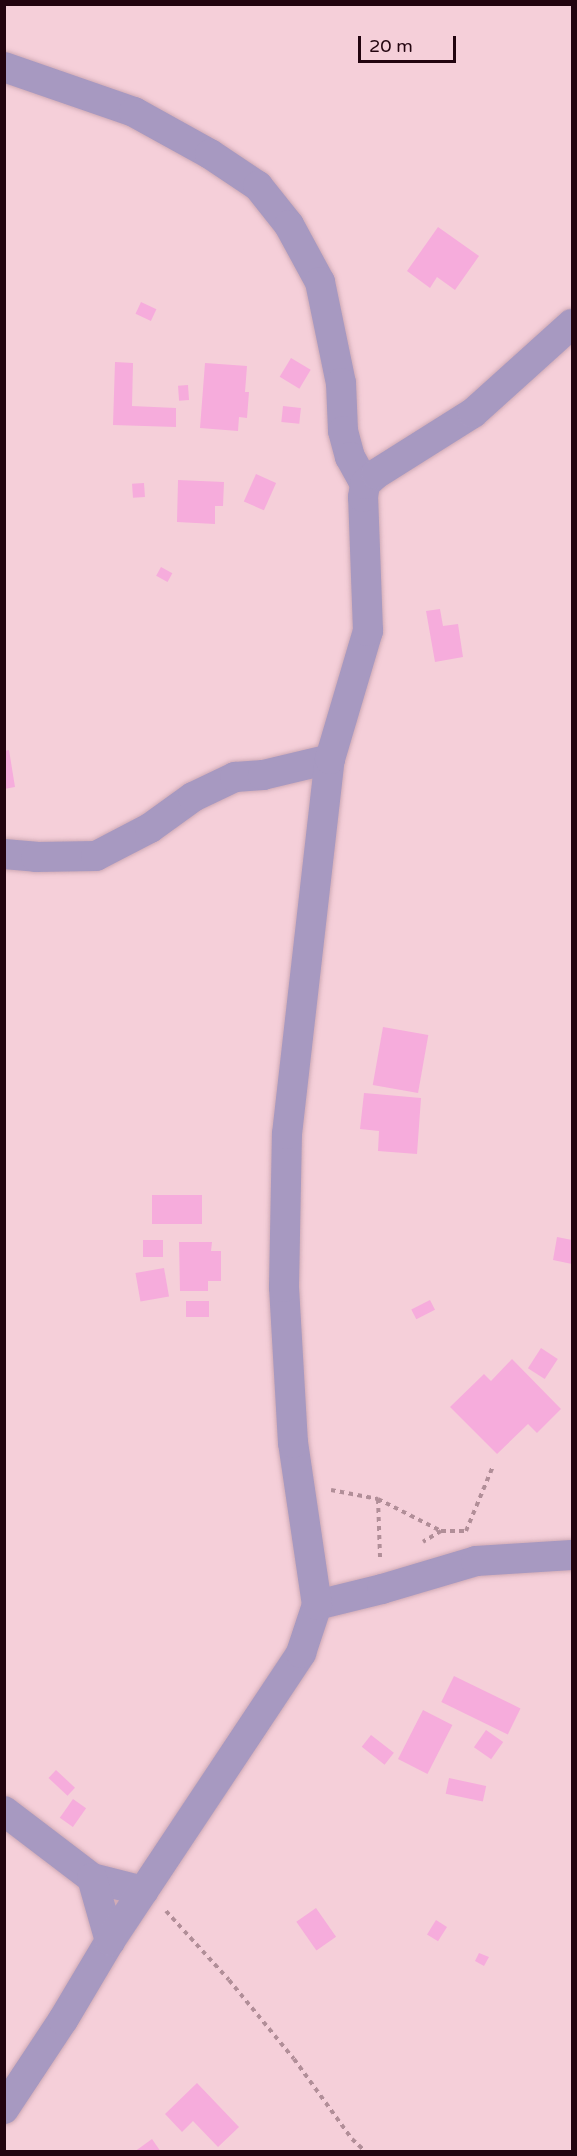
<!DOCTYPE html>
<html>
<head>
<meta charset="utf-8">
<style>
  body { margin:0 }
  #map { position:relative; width:577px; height:2156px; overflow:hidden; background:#f5cfd9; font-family:"Varela Round",sans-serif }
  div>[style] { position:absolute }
  .building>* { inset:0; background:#f6acdc; transform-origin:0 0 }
  .path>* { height:4px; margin-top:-2px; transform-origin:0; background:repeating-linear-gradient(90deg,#b18e98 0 4.5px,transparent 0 9px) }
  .roads { filter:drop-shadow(0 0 2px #cfaab5) drop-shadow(0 0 2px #cfaab5) }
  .street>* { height:30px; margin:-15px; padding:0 15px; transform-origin:15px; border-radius:15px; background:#a799c1 }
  span { translate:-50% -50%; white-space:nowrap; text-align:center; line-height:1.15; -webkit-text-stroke:4.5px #f5cfd9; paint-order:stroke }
  .frame { position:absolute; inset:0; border:6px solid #22040f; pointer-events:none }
  .scale { position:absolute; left:358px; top:36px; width:98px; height:27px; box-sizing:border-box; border:3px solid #22040f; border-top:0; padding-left:8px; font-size:18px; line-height:21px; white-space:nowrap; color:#22040f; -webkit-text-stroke:4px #f5cfd9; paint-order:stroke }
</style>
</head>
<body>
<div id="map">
  <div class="building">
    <i style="clip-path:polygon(438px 227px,479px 256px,455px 290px,437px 277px,430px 288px,407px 271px)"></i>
    <i style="left:141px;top:302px;width:17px;height:13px;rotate:25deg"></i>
    <i style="left:291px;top:358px;width:23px;height:22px;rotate:31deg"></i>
    <i style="clip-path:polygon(115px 362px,133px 363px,132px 406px,176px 408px,176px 427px,113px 425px)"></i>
    <i style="clip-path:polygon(205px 363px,247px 366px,245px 392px,249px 392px,247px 418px,239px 417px,238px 431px,200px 428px)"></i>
    <i style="left:188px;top:385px;width:15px;height:10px;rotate:86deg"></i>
    <i style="left:283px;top:406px;width:18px;height:16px;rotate:6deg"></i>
    <i style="left:256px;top:474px;width:22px;height:30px;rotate:24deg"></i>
    <i style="clip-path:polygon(178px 480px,224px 482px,223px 506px,215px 506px,215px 524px,177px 522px)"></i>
    <i style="left:144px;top:483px;width:14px;height:12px;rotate:86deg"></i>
    <i style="left:161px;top:567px;width:13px;height:10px;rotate:29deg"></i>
    <i style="clip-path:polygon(440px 609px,443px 626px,458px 624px,463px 657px,435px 662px,426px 611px)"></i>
    <i style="clip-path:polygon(9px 750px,15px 787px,4px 789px,4px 751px)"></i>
    <i style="left:383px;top:1027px;width:46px;height:59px;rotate:10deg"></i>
    <i style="clip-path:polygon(364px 1093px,421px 1098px,417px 1154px,378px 1151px,379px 1131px,360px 1129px)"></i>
    <i style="left:152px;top:1195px;width:50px;height:29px"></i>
    <i style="clip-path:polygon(557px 1237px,572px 1240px,572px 1264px,553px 1260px)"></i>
    <i style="left:143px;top:1240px;width:20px;height:17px"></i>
    <i style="clip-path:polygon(179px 1242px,212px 1242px,211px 1251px,221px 1251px,221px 1281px,208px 1281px,208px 1291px,180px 1291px)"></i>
    <i style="left:164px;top:1268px;width:29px;height:29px;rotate:80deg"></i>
    <i style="left:430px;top:1300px;width:11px;height:21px;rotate:63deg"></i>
    <i style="left:186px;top:1301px;width:23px;height:16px"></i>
    <i style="left:541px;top:1348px;width:20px;height:24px;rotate:33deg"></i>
    <i style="clip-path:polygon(512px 1359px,561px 1409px,537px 1433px,528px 1424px,497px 1454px,450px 1407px,484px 1374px,491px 1381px)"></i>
    <i style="left:454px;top:1676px;width:74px;height:29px;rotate:26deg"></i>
    <i style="left:423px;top:1710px;width:33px;height:55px;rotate:27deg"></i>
    <i style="left:486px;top:1730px;width:21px;height:21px;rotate:35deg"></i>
    <i style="left:371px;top:1735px;width:29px;height:15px;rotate:38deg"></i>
    <i style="left:56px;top:1770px;width:26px;height:11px;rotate:43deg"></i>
    <i style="left:449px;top:1778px;width:38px;height:16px;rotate:12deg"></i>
    <i style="left:73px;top:1799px;width:16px;height:23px;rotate:35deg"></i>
    <i style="left:316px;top:1908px;width:35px;height:24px;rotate:55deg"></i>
    <i style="left:436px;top:1920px;width:13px;height:17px;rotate:32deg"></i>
    <i style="clip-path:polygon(479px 1953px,489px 1957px,484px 1966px,475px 1961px)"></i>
    <i style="clip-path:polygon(197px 2083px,239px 2127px,218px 2147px,193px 2121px,182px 2132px,165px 2114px)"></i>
    <i style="clip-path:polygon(152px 2139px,161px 2152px,134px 2152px)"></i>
  </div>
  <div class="path">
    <i style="left:331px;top:1490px;width:48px;rotate:10.8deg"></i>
    <i style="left:378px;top:1499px;width:71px;rotate:26.9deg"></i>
    <i style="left:441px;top:1531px;width:21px;rotate:149deg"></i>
    <i style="left:378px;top:1499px;width:58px;rotate:88deg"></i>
    <i style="left:441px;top:1531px;width:25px"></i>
    <i style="left:466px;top:1531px;width:70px;rotate:-67.4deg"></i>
    <i style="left:166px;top:1911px;width:93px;rotate:47.6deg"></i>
    <i style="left:229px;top:1980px;width:102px;rotate:50.6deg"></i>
    <i style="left:294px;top:2059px;width:99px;rotate:54.1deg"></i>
    <i style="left:352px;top:2139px;width:19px;rotate:43deg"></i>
  </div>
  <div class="roads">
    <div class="street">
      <i style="left:4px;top:67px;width:138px;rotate:19.1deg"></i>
      <i style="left:134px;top:112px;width:87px;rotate:28.9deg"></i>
      <i style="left:210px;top:154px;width:58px;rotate:33.7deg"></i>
      <i style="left:258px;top:186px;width:50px;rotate:51.5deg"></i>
      <i style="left:289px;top:225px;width:65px;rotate:61.5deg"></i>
      <i style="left:320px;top:282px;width:103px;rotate:78.3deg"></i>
      <i style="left:341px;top:383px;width:48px;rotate:87.6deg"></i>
      <i style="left:343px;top:431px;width:27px;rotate:75deg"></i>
      <i style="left:350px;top:457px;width:31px;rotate:61deg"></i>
      <i style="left:4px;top:854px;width:32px;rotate:5deg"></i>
      <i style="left:36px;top:857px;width:60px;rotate:-1deg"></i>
      <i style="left:96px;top:856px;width:61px;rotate:-27.4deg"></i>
      <i style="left:150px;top:828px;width:53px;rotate:-35.8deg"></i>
      <i style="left:193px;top:797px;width:47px;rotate:-25.5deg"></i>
      <i style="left:235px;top:777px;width:28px;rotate:-4deg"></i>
      <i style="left:263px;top:775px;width:69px;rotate:-13.4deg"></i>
      <i style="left:317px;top:1605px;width:67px;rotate:-13.8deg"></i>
      <i style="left:382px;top:1589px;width:98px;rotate:-16.6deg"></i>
      <i style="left:476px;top:1561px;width:96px;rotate:-3.6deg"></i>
      <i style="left:4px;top:1811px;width:111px;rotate:37.3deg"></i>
      <i style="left:92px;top:1878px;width:53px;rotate:14.3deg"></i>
      <i style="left:92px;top:1878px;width:66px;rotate:74.1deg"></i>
      <i style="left:4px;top:2109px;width:107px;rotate:-56.5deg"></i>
      <i style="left:63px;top:2020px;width:92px;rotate:-59.3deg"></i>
      <i style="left:110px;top:1941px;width:346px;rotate:-56.4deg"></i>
      <i style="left:301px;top:1653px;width:51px;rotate:-71.6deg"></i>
      <i style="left:317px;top:1605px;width:164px;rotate:-98.4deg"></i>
      <i style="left:293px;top:1443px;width:156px;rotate:-93.3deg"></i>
      <i style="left:284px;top:1287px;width:153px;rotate:-88.9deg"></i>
      <i style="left:287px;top:1134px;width:377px;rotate:-83.5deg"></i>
      <i style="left:330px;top:759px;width:134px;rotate:-73.5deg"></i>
      <i style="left:368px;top:631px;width:134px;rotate:-92.1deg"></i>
      <i style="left:363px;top:497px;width:13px;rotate:-81deg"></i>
      <i style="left:365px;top:484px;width:15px;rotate:-42deg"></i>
      <i style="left:376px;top:474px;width:115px;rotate:-32.2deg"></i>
      <i style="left:473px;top:413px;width:133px;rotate:-42deg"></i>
    </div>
  </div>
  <div class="frame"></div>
  <div class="scale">20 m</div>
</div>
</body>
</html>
